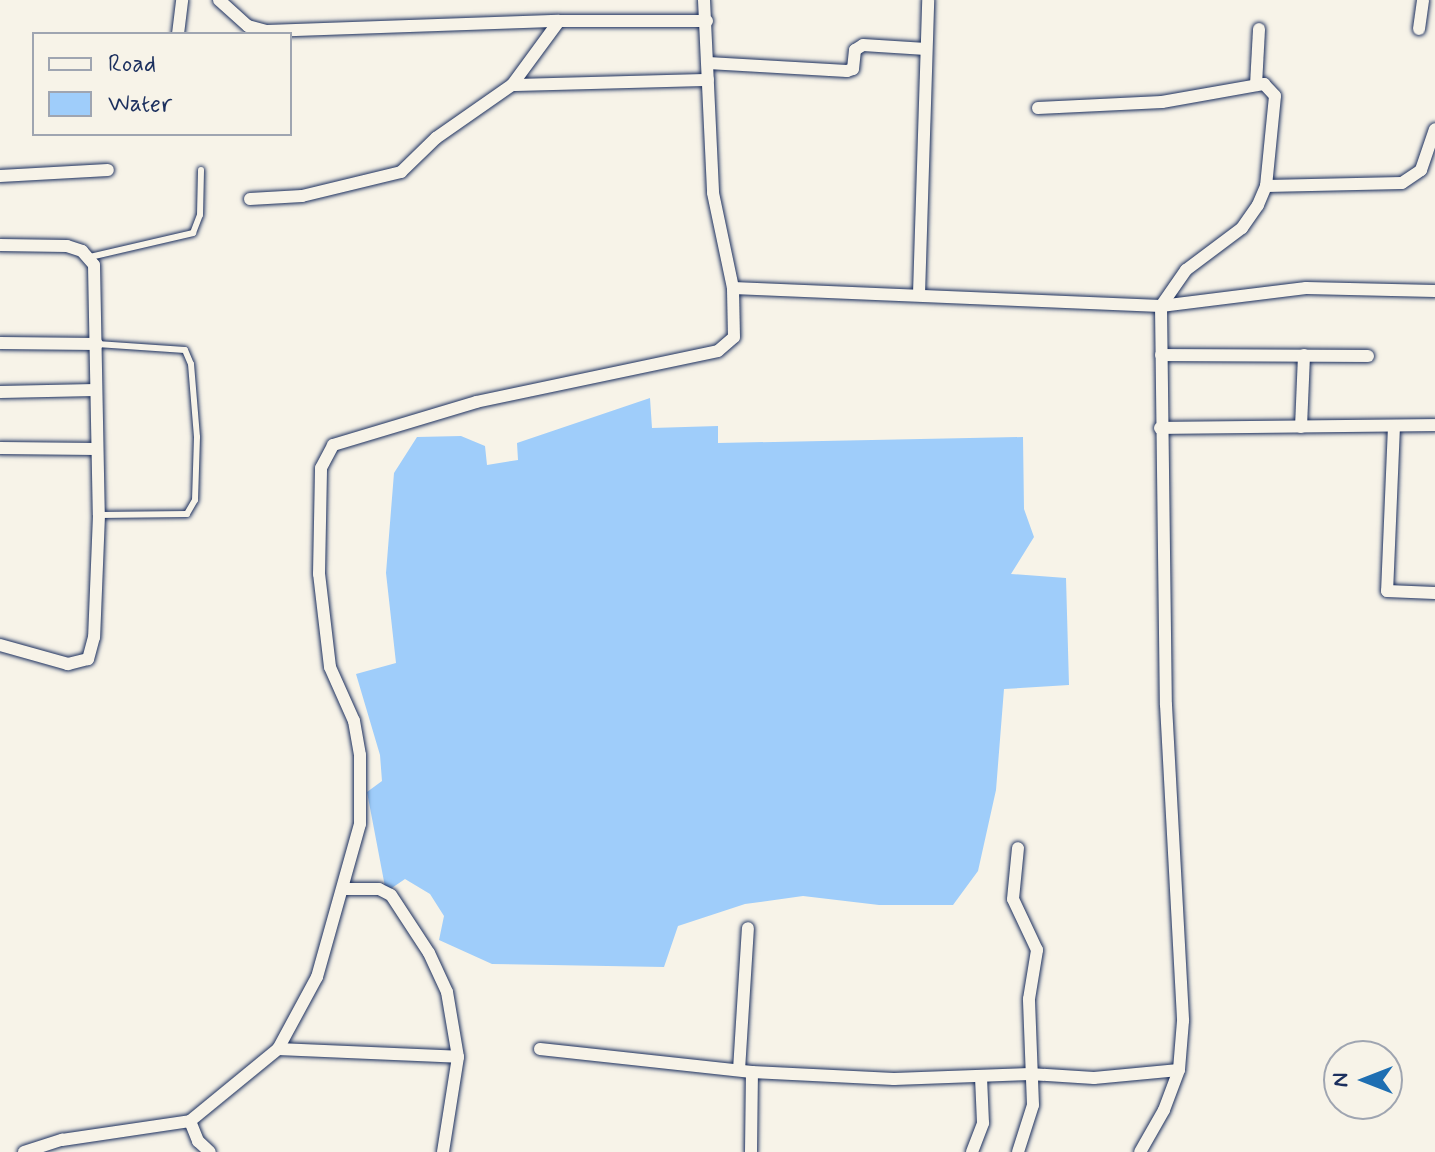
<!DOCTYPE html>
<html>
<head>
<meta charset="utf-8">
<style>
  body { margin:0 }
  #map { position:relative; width:1435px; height:1152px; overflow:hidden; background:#f7f3e8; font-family:Mynerve,sans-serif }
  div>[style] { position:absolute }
  .water>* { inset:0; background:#9fcdfa }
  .roads { filter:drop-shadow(0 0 2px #1b2f5e) drop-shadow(0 0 2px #1b2f5e) }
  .service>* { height:6px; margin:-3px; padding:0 3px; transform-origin:3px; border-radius:3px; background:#f7f3e8 }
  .minor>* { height:12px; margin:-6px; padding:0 6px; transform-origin:6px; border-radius:6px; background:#f7f3e8 }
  span { translate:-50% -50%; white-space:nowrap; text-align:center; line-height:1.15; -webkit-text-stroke:8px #f7f3e8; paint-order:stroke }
  .legend { position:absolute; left:32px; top:32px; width:260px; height:104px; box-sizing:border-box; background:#f7f3e8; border:2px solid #9fa5b1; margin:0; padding:10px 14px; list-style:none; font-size:24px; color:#1b2f5e }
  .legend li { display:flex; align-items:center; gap:16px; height:40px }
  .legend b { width:40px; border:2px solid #9fa5b1 }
  .north { position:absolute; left:1323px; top:1040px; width:80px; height:80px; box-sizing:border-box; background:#f7f3e8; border:2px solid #9fa5b1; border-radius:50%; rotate:270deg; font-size:22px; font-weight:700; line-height:32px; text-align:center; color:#1b2f5e }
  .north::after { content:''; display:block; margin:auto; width:28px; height:36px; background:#1f6fb2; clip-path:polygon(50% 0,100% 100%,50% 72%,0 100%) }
</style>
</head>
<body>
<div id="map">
  <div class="water">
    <i style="clip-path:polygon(650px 398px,652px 428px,718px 426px,718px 443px,1023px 437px,1024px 509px,1034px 537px,1011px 574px,1066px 578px,1069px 685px,1004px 689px,996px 790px,978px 871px,953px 905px,879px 905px,803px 896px,745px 904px,678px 926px,664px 967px,492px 964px,439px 940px,444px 916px,430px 894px,405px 879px,386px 892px,367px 792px,382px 781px,380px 755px,356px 674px,396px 663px,386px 573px,394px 473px,417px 437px,461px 436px,485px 446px,487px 465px,518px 460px,517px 443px)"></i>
  </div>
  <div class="roads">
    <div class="service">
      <i style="left:90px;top:257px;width:106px;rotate:-13.1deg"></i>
      <i style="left:193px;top:233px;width:19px;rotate:-69deg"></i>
      <i style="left:200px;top:215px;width:45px;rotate:-88.7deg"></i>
      <i style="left:97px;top:344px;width:88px;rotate:3.9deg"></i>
      <i style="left:185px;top:350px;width:15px;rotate:67deg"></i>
      <i style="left:191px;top:364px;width:73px;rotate:85.3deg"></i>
      <i style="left:197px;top:437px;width:63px;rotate:91.8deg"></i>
      <i style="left:195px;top:500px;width:16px;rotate:120deg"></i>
      <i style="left:187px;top:514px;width:88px;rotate:179.3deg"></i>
    </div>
    <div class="minor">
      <i style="left:219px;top:0;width:39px;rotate:42deg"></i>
      <i style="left:248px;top:26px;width:20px;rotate:15deg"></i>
      <i style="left:267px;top:31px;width:292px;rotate:-2deg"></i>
      <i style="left:704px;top:0;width:193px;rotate:87.3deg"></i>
      <i style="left:713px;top:193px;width:97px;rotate:78.1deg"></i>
      <i style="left:1419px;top:29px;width:29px;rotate:-82deg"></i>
      <i style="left:178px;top:34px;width:34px;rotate:-83deg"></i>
      <i style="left:708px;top:63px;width:139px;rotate:3.3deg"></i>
      <i style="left:847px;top:71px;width:6px;rotate:-18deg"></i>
      <i style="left:853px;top:69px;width:19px;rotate:-84deg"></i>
      <i style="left:855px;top:50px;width:9px;rotate:-32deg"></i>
      <i style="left:863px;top:45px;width:63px;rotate:3.6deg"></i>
      <i style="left:512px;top:85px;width:79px;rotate:-53.7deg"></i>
      <i style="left:559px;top:21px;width:148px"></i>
      <i style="left:1256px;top:85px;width:56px;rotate:-86.9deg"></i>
      <i style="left:1038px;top:108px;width:124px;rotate:-2.8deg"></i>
      <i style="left:1162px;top:102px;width:104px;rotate:-10deg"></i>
      <i style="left:1264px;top:84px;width:16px;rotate:47deg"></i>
      <i style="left:1275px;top:96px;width:90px;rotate:95.7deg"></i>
      <i style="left:1266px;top:186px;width:21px;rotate:113deg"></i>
      <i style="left:1258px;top:205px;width:28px;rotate:125deg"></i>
      <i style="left:1242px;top:228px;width:70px;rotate:143.1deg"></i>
      <i style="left:1186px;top:270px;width:44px;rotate:124.8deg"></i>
      <i style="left:1161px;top:306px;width:399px;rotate:89.3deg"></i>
      <i style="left:1166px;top:705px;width:316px;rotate:86.9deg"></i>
      <i style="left:1183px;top:1021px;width:49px;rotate:94.7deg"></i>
      <i style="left:1179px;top:1070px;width:43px;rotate:110.6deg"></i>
      <i style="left:1164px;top:1110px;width:48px;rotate:119.7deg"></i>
      <i style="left:0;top:176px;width:108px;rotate:-3.2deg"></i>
      <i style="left:1266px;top:186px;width:136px;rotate:-1.3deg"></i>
      <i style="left:1402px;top:183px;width:23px;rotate:-34deg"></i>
      <i style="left:1421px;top:170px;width:43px;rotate:-71.1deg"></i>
      <i style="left:250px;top:199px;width:52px;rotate:-3.3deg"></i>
      <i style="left:302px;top:196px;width:102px;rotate:-13.6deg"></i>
      <i style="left:401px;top:172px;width:49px;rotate:-44.2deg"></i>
      <i style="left:436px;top:138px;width:93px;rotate:-34.9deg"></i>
      <i style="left:512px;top:85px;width:196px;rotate:-1.5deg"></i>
      <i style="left:0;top:245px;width:67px;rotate:0.9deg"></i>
      <i style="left:67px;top:246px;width:16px;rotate:18deg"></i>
      <i style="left:82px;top:251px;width:18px;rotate:49deg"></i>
      <i style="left:94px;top:265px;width:250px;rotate:88.9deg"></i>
      <i style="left:99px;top:515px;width:122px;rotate:92.3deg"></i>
      <i style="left:94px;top:637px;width:23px;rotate:105deg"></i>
      <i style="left:88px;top:659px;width:21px;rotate:166deg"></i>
      <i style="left:68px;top:664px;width:71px;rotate:-164.4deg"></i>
      <i style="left:919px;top:294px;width:294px;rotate:-88.2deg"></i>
      <i style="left:0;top:343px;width:97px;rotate:0.6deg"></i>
      <i style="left:1161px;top:355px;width:207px;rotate:0.3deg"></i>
      <i style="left:0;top:392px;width:95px;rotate:-1.2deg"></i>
      <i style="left:1394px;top:426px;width:165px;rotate:92.4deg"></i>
      <i style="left:1387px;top:591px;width:48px;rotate:2.4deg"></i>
      <i style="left:1301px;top:427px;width:72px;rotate:-87.6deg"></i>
      <i style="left:1160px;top:428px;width:275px;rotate:-0.6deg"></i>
      <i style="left:0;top:448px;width:96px;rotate:0.6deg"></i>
      <i style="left:346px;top:889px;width:33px"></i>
      <i style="left:379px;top:889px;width:13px;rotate:27deg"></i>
      <i style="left:391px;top:895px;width:69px;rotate:56.8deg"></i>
      <i style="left:429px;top:953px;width:43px;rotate:65.2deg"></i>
      <i style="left:447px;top:992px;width:66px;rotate:80.4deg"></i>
      <i style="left:458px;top:1057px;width:96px;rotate:99deg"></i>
      <i style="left:278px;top:1049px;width:82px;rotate:-61.6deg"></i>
      <i style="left:317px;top:977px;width:159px;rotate:-74.3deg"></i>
      <i style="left:360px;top:824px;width:69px;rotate:-90deg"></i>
      <i style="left:360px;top:755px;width:35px;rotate:-100deg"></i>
      <i style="left:354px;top:721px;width:59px;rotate:-114deg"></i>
      <i style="left:330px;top:667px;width:94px;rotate:-96.7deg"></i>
      <i style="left:319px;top:574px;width:106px;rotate:-88.9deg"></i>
      <i style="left:321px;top:468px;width:26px;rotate:-62deg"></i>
      <i style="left:333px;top:445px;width:149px;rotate:-16.7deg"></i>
      <i style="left:476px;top:402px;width:247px;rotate:-11.9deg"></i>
      <i style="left:718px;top:351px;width:21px;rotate:-41deg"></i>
      <i style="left:734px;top:337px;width:49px;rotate:-91.2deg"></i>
      <i style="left:733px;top:288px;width:428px;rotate:2.4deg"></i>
      <i style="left:1161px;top:306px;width:146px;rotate:-7.1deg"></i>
      <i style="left:1306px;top:288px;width:129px;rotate:1.3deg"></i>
      <i style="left:540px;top:1049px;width:213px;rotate:6.2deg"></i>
      <i style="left:752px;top:1072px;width:142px;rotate:2.8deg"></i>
      <i style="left:894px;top:1079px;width:136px;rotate:-2.1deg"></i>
      <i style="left:1030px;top:1074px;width:64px;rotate:3.6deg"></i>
      <i style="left:1094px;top:1078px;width:85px;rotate:-5.4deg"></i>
      <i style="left:739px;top:1070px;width:142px;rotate:-86.4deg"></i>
      <i style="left:190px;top:1121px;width:22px;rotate:68deg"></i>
      <i style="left:198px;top:1141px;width:16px;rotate:43deg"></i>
      <i style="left:24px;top:1152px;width:40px;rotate:-18deg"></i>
      <i style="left:62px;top:1140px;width:129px;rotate:-8.4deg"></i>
      <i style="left:190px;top:1121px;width:114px;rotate:-39.3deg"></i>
      <i style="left:278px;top:1049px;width:180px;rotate:2.5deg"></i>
      <i style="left:751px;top:1152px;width:80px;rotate:-89.3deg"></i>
      <i style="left:972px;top:1152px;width:31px;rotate:-69deg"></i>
      <i style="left:983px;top:1123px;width:46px;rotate:-92.5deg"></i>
      <i style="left:1018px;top:1152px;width:49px;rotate:-72.3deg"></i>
      <i style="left:1033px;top:1105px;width:106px;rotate:-92.2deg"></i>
      <i style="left:1029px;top:999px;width:50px;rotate:-80.7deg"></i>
      <i style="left:1037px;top:950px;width:56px;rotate:-115.2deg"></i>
      <i style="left:1013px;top:899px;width:51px;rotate:-84.4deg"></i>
    </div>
  </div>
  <ul class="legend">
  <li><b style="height:10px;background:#f7f3e8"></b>Road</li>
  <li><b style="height:22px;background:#9fcdfa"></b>Water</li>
  </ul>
  <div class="north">N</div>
</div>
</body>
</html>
